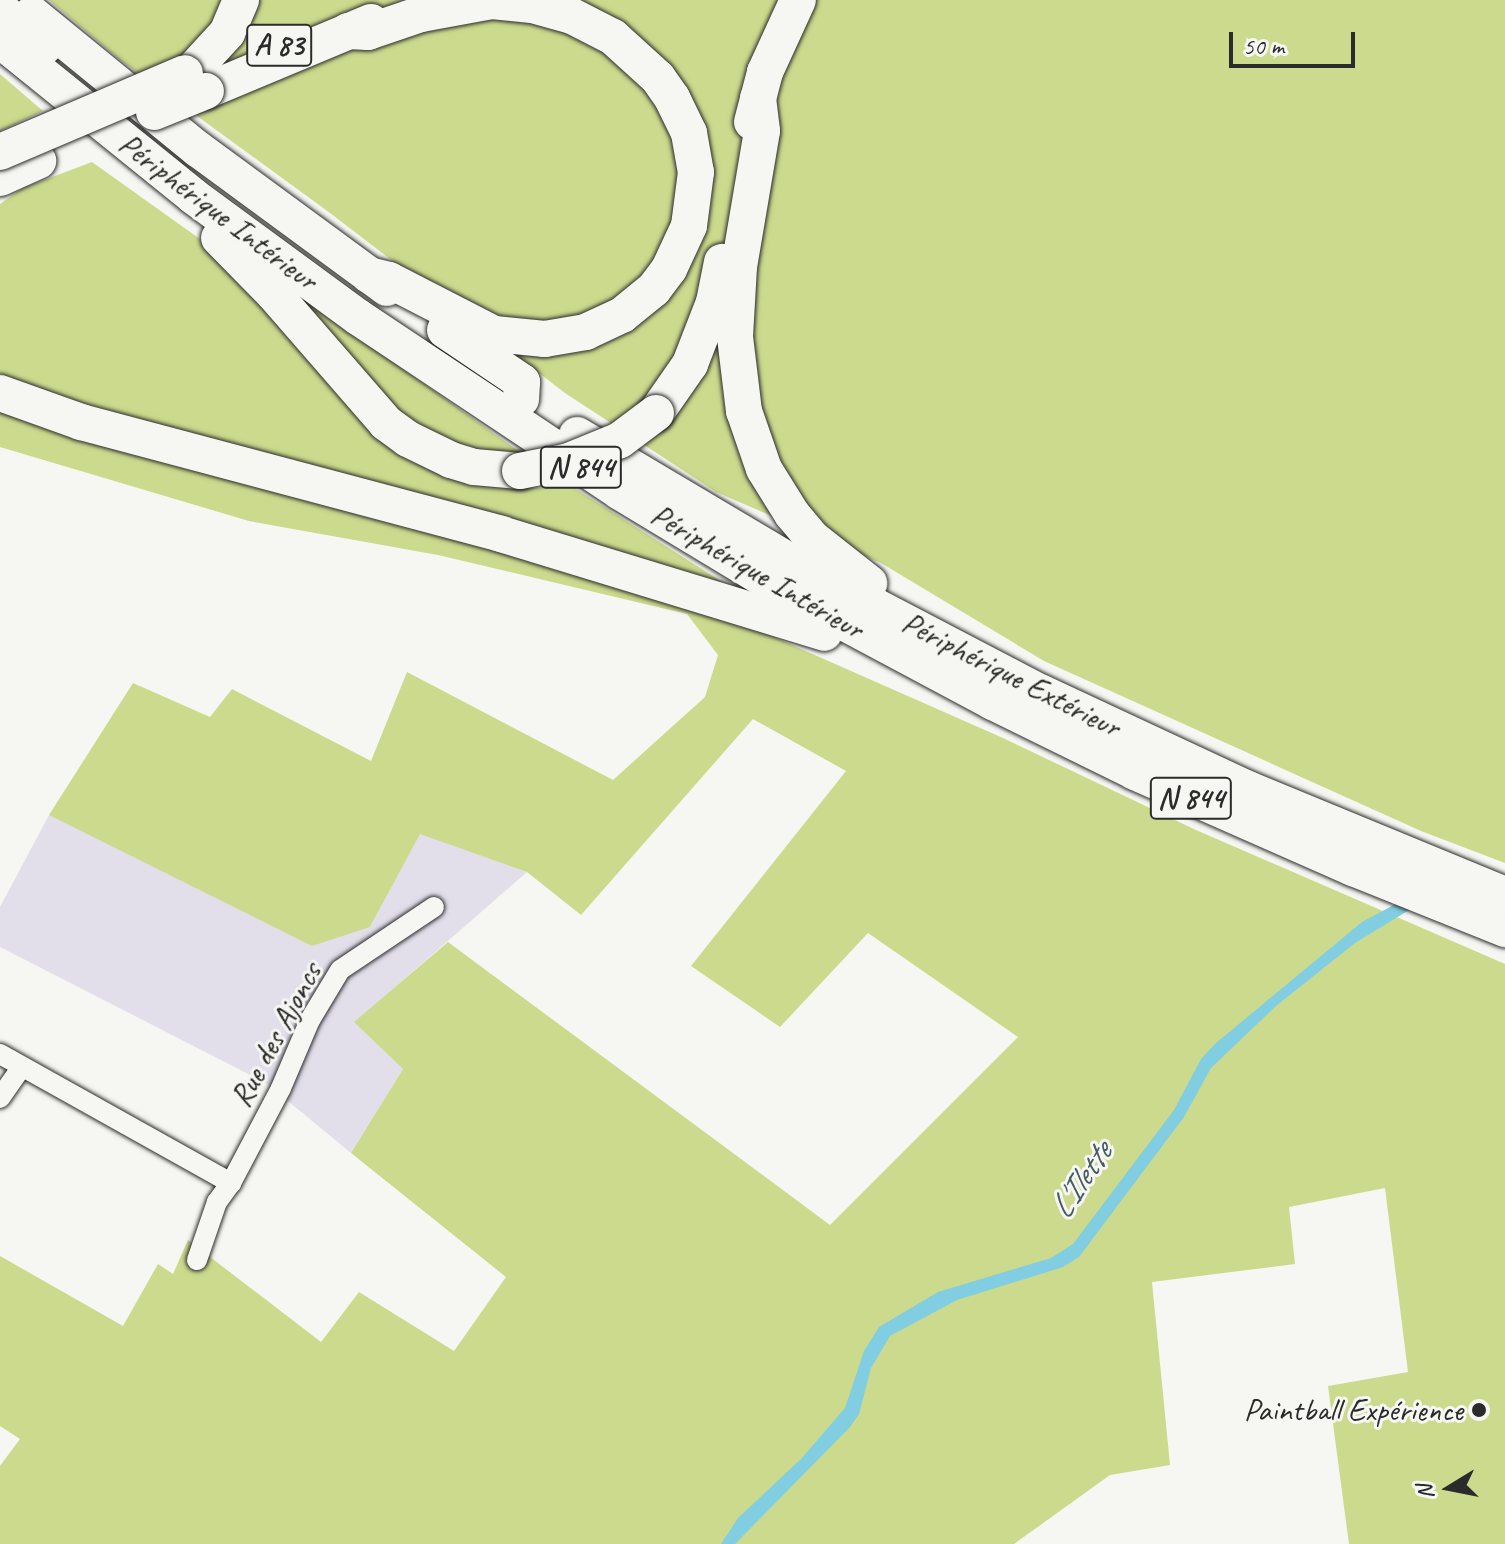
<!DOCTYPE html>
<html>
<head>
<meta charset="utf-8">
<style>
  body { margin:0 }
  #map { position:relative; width:1505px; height:1544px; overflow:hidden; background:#f6f6f2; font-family:Caveat,sans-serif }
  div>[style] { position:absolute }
  .built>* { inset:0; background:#e2dfeb }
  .green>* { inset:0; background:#ccda8d }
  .water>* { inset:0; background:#81cde1 }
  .roads { filter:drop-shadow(0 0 2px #2b2b2b) drop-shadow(0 0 2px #2b2b2b) }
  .street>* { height:20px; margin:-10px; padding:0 10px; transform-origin:10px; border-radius:10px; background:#f6f6f2 }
  .highway>* { height:36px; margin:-18px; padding:0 18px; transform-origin:18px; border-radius:18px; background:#f6f6f2 }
  .bridges { filter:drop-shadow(0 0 2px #2b2b2b) drop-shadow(0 0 2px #2b2b2b) }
  .highway-bridge>* { height:36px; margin:-18px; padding:0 18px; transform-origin:18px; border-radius:18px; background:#f6f6f2 }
  .dots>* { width:22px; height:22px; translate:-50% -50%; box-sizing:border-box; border:4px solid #f6f6f2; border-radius:50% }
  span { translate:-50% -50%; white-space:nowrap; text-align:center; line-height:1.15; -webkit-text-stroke:6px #f6f6f2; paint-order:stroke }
  .shield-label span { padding:2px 6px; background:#f6f6f2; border:2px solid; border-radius:6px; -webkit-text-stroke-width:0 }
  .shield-label { font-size:30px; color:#2b2b2b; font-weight:700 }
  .street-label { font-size:32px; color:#2b2b2b }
  .poi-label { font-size:32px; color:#2b2b2b }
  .right { translate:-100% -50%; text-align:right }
  .water-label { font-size:34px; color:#455c62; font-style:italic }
  .north { position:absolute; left:1409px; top:1448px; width:80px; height:80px; -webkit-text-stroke:6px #f6f6f2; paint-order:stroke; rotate:260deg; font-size:22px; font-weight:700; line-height:32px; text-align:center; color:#2b2b2b }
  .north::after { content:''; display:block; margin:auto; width:28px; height:36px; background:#2b2b2b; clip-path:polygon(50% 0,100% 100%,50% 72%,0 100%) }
  .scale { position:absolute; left:1229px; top:32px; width:126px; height:36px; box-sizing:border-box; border:4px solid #2b2b2b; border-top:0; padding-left:10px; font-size:24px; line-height:28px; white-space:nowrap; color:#2b2b2b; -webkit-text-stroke:6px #f6f6f2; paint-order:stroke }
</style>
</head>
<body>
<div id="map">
  <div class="built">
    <i style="clip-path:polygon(49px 815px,370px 927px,420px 833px,527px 872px,355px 1022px,403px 1069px,351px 1153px,266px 1083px,0 947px,0 907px)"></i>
  </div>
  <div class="green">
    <i style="clip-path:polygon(49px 0,1505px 0,1505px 863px,1421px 831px,1044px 661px,881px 563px,716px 492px,565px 393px,330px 213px,119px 59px)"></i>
    <i style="clip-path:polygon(0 74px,43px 111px,0 131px)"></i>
    <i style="clip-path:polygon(92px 162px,228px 259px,456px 479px,497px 487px,544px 488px,568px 484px,738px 592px,0 379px,0 204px,23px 188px)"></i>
    <i style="clip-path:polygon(284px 284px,527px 457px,483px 458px,404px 425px)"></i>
    <i style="clip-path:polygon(0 409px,701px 605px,1003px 738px,1196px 830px,1505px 964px,1505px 1544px,1349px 1544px,1328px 1386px,1408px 1372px,1385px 1188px,1289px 1207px,1295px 1264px,1152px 1282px,1170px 1465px,1110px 1475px,1014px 1544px,0 1544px,0 1466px,20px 1439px,0 1426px,0 1256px,123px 1326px,158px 1264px,173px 1274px,188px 1240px,321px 1342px,359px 1292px,454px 1351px,506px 1277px,351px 1153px,403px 1069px,354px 1022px,448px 942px,830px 1225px,1018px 1037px,868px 933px,780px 1027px,691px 966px,846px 771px,753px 719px,581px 915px,527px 872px,420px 834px,370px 927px,312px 946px,49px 815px,133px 683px,210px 717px,232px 689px,371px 761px,407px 672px,613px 780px,705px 697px,718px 655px,687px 614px,438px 555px,249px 521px,0 447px)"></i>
  </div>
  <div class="water">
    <i style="clip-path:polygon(1420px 891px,1419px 904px,1355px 943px,1276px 1006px,1211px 1068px,1184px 1117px,1079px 1257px,1063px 1267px,957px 1300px,890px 1336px,871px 1368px,859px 1414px,850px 1427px,735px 1544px,721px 1544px,738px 1518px,801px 1459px,845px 1408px,864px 1351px,879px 1327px,938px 1292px,1051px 1258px,1073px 1244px,1174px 1110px,1201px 1059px,1216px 1043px,1362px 922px)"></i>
  </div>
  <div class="roads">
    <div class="street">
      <i style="left:0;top:1054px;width:265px;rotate:29.2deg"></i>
      <i style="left:0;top:1098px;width:38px;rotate:-55deg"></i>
      <i style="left:197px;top:1260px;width:61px;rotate:-71deg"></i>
      <i style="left:217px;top:1202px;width:24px;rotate:-54deg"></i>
      <i style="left:231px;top:1183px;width:107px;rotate:-62.2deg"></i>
      <i style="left:281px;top:1088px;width:74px;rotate:-66.9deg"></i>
      <i style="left:310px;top:1020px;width:58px;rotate:-59deg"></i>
      <i style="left:340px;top:970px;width:113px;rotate:-33.8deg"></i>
    </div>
    <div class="highway">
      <i style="left:0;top:9px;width:58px;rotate:40.8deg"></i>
      <i style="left:32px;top:14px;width:215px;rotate:39.2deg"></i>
      <i style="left:199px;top:150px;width:233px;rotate:36.3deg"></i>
      <i style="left:348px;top:31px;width:20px;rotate:3deg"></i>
      <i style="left:368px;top:32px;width:56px;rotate:-18.8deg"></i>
      <i style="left:421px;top:14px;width:72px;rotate:-10.4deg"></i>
      <i style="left:492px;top:1px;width:40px;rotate:5.7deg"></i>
      <i style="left:532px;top:5px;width:41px;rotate:15.4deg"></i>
      <i style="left:572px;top:16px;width:46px;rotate:27.1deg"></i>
      <i style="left:613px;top:37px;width:61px;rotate:42.3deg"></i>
      <i style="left:658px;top:78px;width:24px;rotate:55deg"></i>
      <i style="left:672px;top:98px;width:39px;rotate:64deg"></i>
      <i style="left:689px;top:133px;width:40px;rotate:80deg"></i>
      <i style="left:696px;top:172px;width:54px;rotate:97.4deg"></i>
      <i style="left:689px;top:226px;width:47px;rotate:114.9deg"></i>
      <i style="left:669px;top:269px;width:25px;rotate:127deg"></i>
      <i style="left:654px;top:289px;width:41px;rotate:140.9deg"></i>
      <i style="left:622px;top:315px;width:40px;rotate:155deg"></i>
      <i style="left:586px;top:332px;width:42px;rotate:170.3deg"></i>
      <i style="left:545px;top:339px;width:51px;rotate:-174.4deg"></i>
      <i style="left:494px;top:334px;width:118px;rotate:-152.8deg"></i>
      <i style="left:389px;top:280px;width:21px;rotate:-166deg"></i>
      <i style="left:0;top:40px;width:248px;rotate:38.9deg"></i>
      <i style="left:193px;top:196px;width:205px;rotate:36.3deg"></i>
      <i style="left:358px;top:317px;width:315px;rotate:33.7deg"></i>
      <i style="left:620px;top:492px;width:180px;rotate:31.1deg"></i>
      <i style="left:774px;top:585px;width:248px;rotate:28.1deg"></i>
      <i style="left:993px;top:702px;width:158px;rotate:26.2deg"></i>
      <i style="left:1135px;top:772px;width:238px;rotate:23.8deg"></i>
      <i style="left:1353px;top:868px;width:164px;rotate:21.9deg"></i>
      <i style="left:192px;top:71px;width:52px;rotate:-47.4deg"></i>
      <i style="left:227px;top:33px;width:36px;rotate:-67deg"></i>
      <i style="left:206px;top:91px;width:179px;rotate:-22.7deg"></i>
      <i style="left:758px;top:98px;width:33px;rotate:83deg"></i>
      <i style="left:762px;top:131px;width:138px;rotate:99.6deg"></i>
      <i style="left:739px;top:267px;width:70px;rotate:93.3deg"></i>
      <i style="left:735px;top:337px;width:75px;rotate:83.1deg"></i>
      <i style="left:744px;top:411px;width:61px;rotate:71deg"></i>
      <i style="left:764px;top:469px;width:53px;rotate:58.1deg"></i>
      <i style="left:792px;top:514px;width:31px;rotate:50deg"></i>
      <i style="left:812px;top:538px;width:73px;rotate:38.3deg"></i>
      <i style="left:752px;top:122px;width:52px;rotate:-75.4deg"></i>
      <i style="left:765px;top:72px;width:79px;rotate:-65.4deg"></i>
      <i style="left:0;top:178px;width:42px;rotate:-24.1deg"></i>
      <i style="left:219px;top:238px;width:78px;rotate:45.5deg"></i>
      <i style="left:274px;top:294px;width:171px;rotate:49deg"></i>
      <i style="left:386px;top:423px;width:27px;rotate:36deg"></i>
      <i style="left:408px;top:439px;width:48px;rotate:26deg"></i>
      <i style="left:451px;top:460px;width:24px;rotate:17deg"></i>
      <i style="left:474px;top:467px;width:46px;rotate:5deg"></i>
      <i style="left:445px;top:330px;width:93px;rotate:34deg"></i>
      <i style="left:522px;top:382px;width:17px;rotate:93deg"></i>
      <i style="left:0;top:393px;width:86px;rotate:19.7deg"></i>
      <i style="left:81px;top:422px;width:435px;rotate:14.9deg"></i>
      <i style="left:501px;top:534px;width:338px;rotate:17deg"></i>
      <i style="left:656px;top:413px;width:60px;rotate:-55.2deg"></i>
      <i style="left:690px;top:364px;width:66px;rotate:-68.8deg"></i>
      <i style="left:714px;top:302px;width:41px;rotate:-78.7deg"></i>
      <i style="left:577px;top:435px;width:247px;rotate:30.7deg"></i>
      <i style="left:789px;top:561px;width:285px;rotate:27.6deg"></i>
      <i style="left:1042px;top:693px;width:227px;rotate:25deg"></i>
      <i style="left:1248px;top:789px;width:278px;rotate:22.4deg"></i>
    </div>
  </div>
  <div class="bridges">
    <div class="highway-bridge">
      <i style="left:154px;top:112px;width:56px;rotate:-22deg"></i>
      <i style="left:0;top:152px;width:201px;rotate:-23.1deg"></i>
      <i style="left:520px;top:471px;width:50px;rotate:-11.5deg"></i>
      <i style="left:569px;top:461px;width:55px;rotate:-22.4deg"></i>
      <i style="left:620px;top:440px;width:45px;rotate:-36.9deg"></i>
    </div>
  </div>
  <div class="dots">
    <i style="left:1479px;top:1410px;background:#2b2b2b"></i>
  </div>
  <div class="shield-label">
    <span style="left:279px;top:45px">A 83</span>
    <span style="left:581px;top:467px">N 844</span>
    <span style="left:1191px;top:798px">N 844</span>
  </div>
  <div class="street-label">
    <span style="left:218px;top:212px;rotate:37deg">Périphérique Intérieur</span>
    <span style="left:757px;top:572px;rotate:30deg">Périphérique Intérieur</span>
    <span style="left:1011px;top:675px;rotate:27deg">Périphérique Extérieur</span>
    <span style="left:276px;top:1035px;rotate:-62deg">Rue des Ajoncs</span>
  </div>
  <div class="poi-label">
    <span class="right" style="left:1463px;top:1410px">Paintball Expérience</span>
  </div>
  <div class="water-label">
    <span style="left:1080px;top:1180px;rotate:-56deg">L'Ilette</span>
  </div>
  <div class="north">N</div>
  <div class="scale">50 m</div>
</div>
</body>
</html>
